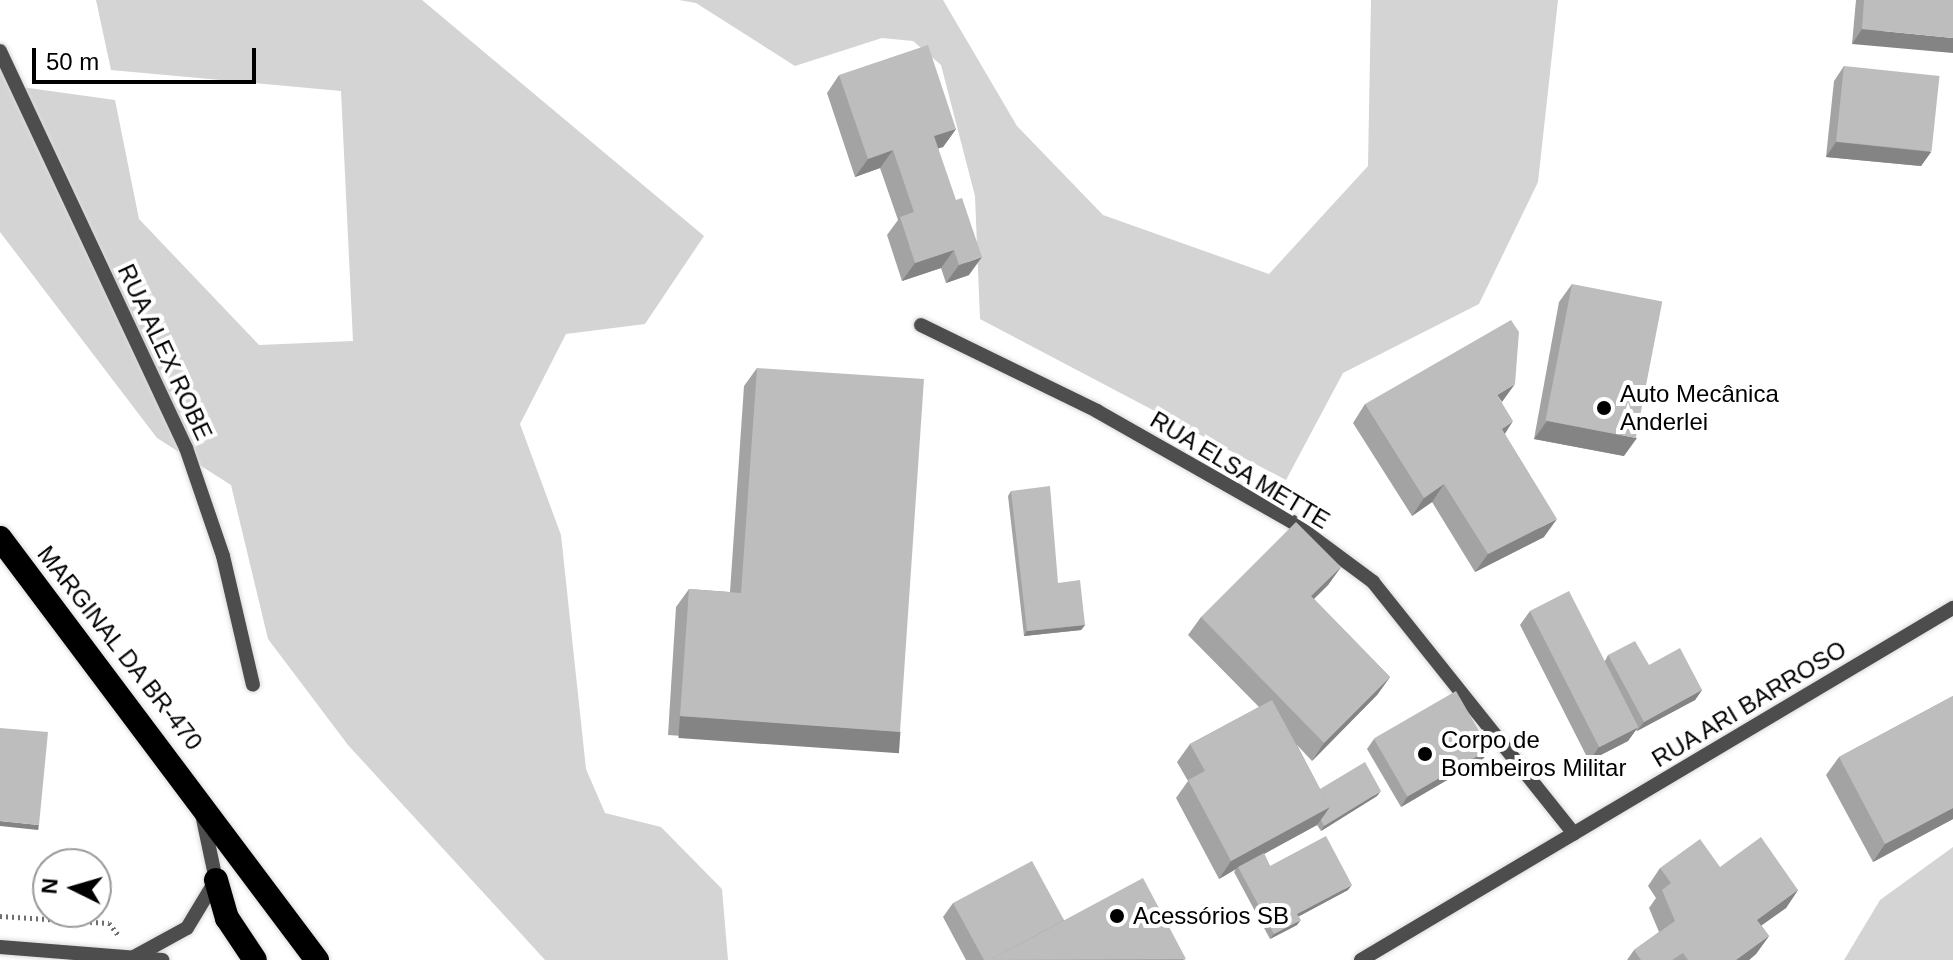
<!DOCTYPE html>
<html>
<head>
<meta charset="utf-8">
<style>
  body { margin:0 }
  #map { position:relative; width:1953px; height:960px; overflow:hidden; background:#fff; font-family:Helvetica,sans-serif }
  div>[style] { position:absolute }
  .green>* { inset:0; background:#d4d4d4 }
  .path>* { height:5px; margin-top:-2.5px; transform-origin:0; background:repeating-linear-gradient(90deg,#6f6f6f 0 2px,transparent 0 6px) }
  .roads { filter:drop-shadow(0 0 2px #dbdbdb) drop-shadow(0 0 2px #dbdbdb) }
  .minor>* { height:14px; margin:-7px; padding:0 7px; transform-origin:7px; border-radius:7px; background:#4d4d4d }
  .highway>* { height:24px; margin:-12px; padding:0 12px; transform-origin:12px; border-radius:12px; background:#000 }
  .wall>* { inset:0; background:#a3a3a3 }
  .shaded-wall>* { inset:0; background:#848484; transform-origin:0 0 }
  .building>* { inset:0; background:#bdbdbd; transform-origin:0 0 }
  .dots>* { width:22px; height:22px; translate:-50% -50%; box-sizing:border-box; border:4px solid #fff; border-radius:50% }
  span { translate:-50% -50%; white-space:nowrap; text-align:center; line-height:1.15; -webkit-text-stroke:8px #fff; paint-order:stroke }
  .street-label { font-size:24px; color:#000 }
  .poi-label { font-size:24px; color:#000 }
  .left { translate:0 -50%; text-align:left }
  .north { position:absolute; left:32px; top:848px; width:80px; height:80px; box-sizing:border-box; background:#fff; border:2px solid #999; border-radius:50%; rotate:275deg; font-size:22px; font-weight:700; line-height:32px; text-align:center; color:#000 }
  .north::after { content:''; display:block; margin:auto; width:28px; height:36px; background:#000; clip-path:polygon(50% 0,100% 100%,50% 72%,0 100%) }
  .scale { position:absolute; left:32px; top:48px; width:224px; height:36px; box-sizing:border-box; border:4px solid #000; border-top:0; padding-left:10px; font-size:24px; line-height:28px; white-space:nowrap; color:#000; -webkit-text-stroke:6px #fff; paint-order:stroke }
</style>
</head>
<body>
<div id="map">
  <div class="green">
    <i style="clip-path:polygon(96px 0,422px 0,704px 236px,645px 324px,566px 334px,520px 424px,561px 535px,586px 769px,605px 813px,661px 827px,722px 889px,728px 960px,545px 960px,348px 745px,268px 639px,231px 485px,157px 438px,0 232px,0 64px,14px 86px,115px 100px,139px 219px,259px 345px,353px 341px,341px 91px,111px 70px)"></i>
    <i style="clip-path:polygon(679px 0,943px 0,1017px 126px,1103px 215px,1269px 274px,1368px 166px,1371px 0,1558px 0,1538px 182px,1479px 304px,1343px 373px,1286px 480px,980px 319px,975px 196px,941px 65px,913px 41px,882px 38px,795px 66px,696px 3px)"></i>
    <i style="clip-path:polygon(1953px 847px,1953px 960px,1844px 960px,1880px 900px)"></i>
  </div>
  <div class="path">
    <i style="left:0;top:916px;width:109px;rotate:3.7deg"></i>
    <i style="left:109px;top:923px;width:16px;rotate:52deg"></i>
  </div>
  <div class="roads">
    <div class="minor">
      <i style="left:0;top:51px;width:438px;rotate:64.9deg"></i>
      <i style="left:186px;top:448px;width:114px;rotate:71.1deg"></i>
      <i style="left:223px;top:556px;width:132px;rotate:76.9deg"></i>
      <i style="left:921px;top:325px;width:196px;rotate:26deg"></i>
      <i style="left:1097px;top:411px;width:223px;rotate:29.6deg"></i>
      <i style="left:1291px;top:521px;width:102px;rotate:36.6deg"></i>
      <i style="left:1373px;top:582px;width:322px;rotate:51.4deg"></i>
      <i style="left:0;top:947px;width:163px;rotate:4.6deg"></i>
      <i style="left:134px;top:957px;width:60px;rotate:-28.7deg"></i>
      <i style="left:187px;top:928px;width:56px;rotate:-58.9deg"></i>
      <i style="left:216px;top:880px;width:67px;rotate:-102deg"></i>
      <i style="left:1361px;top:960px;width:689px;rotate:-30.74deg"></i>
    </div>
    <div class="highway">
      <i style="left:0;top:538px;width:528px;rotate:53.09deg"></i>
      <i style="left:216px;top:880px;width:40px;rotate:74deg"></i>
      <i style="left:227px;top:918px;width:50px;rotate:56.3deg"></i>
    </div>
  </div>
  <div class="wall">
    <i style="clip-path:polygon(1856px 0,1953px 0,1852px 44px)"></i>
    <i style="clip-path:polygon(1844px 66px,1931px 152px,1921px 166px,1826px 157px,1834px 81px)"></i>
    <i style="clip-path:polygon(839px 75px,956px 129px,943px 147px,938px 148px,969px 275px,946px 283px,941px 268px,902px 281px,887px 235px,898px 220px,880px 168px,855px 177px,827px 93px)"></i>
    <i style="clip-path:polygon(1572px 284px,1624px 456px,1534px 439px,1559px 302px)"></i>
    <i style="clip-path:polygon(757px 368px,887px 750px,668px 735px,676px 607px,689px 589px,730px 592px,744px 386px)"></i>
    <i style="clip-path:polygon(1502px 402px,1505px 434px,1544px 537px,1475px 572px,1432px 502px,1412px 516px,1353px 423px,1365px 404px)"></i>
    <i style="clip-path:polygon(1011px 491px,1058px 583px,1085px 625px,1081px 630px,1024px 636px,1008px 496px)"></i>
    <i style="clip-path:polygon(1341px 567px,1328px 585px,1314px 599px,1390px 677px,1377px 695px,1312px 761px,1297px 745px,1320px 789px,1377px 796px,1321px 831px,1317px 825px,1264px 854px,1270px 866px,1348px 890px,1299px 916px,1297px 925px,1270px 939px,1234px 872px,1236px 869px,1219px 879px,1176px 798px,1188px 781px,1177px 762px,1190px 744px,1259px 707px,1188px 635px,1201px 617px)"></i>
    <i style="clip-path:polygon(1530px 611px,1605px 661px,1608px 655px,1649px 665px,1702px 690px,1695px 700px,1637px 731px,1636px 730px,1628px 741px,1589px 761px,1520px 625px)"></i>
    <i style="clip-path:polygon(1953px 696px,1953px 819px,1873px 862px,1826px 775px,1839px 757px)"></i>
    <i style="clip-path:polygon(1374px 739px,1490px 749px,1483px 759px,1401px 807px,1367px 749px)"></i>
    <i style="clip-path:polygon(1720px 867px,1798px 890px,1786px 908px,1761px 925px,1769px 936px,1756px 954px,1749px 960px,1627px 960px,1634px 950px,1659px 932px,1649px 908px,1656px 898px,1648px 886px,1660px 868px)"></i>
    <i style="clip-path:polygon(953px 903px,1064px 920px,1186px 960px,966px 960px,943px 917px)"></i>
  </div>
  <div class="shaded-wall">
    <i style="clip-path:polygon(1862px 29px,1953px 38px,1953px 53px,1852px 44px)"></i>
    <i style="clip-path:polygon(956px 129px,943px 147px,922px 154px,934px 136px)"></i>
    <i style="clip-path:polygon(1836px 142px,1931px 152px,1921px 166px,1826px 157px)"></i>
    <i style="clip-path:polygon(893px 150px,880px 168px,855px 177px,868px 159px)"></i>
    <i style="clip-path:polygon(954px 250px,941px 268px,902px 281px,915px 263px)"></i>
    <i style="clip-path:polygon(982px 257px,969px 275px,946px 283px,959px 265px)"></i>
    <i style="clip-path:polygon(1515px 384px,1502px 402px,1497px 395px)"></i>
    <i style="clip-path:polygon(1513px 421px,1501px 440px,1502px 429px)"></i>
    <i style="clip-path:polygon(1547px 421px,1637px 438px,1624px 456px,1534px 439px)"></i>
    <i style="clip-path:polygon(1444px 484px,1432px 502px,1412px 516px,1424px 498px)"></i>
    <i style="clip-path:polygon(1557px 519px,1544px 537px,1475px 572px,1488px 554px)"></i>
    <i style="clip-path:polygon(1341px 567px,1328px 585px,1298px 614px,1311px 596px)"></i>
    <i style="clip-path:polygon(1085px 625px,1081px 630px,1024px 636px,1027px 631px)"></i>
    <i style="clip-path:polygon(1390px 677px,1377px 695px,1312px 761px,1324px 743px)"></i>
    <i style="clip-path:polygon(1702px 690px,1695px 700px,1637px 731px,1644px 722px)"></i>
    <i style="left:680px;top:716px;width:221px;height:22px;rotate:4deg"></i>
    <i style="clip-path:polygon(1638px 727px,1628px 741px,1589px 761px,1599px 747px)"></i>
    <i style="clip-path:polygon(1490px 749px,1483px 759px,1401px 807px,1407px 797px)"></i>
    <i style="clip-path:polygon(1381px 791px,1377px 796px,1321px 831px,1324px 826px)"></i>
    <i style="clip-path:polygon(1330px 807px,1317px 825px,1238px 868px,1238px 867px,1236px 869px,1219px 879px,1231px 861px)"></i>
    <i style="clip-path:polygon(1953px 808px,1953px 819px,1873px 862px,1885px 844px)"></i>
    <i style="left:0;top:821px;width:39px;height:5px;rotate:6deg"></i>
    <i style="clip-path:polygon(1352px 885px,1348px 890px,1294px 919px,1297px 914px)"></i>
    <i style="clip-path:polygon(1798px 890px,1786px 908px,1744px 938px,1757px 920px)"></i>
    <i style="clip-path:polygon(1301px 920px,1297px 925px,1270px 939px,1274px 934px)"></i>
    <i style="clip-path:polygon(1769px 936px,1756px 954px,1749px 960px,1736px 960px)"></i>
  </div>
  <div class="building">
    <i style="clip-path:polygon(1864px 0,1953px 0,1953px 38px,1862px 29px)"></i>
    <i style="clip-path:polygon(928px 45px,956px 129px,934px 136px,956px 200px,962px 198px,982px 257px,959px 265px,954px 250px,915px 263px,900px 217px,914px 212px,893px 150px,868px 159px,839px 75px)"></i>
    <i style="left:1844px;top:66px;width:96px;height:76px;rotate:6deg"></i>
    <i style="left:1572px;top:284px;width:92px;height:139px;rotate:11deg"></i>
    <i style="clip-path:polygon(1511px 320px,1519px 332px,1515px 384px,1497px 395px,1513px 421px,1502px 429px,1557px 519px,1488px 554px,1444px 484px,1424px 498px,1365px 404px)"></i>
    <i style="clip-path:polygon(757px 368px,924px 379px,900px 732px,680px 716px,689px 589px,741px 593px)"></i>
    <i style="clip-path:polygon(1050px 486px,1058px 583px,1080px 580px,1085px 625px,1027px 631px,1011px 491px)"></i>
    <i style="clip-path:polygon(1296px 522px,1341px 567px,1311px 596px,1390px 677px,1324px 743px,1201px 617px)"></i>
    <i style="left:1569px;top:591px;width:153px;height:44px;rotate:63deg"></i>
    <i style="clip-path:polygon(1635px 641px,1649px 665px,1680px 648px,1702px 690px,1644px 722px,1608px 655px)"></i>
    <i style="left:1456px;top:691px;width:67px;height:95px;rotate:60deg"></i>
    <i style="clip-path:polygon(1953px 696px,1953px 808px,1885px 844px,1839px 757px)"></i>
    <i style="clip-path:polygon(1272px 700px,1330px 807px,1231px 861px,1188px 780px,1205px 771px,1190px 744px)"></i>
    <i style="clip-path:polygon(0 728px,48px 732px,39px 825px,0 821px)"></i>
    <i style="clip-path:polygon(1365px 762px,1381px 791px,1324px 826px,1321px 820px,1330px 807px,1320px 789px)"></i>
    <i style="clip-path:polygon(1326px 836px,1352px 885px,1297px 914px,1301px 920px,1274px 934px,1238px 867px,1264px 853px,1270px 866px)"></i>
    <i style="clip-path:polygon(1761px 837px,1798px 890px,1757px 920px,1769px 936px,1736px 960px,1688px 960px,1683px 953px,1672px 960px,1641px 960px,1634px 950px,1675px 921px,1662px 890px,1671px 883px,1660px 868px,1700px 839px,1720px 867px)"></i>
    <i style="clip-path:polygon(1032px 861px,1064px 920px,990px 960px,984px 960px,953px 903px)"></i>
    <i style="clip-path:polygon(1143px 878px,1186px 959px,990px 960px)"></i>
  </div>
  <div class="dots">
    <i style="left:1604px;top:408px;background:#000"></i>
    <i style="left:1425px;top:754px;background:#000"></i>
    <i style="left:1117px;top:916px;background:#000"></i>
  </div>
  <div class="street-label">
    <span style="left:165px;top:352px;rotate:65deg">RUA ALEX ROBE</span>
    <span style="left:1240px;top:470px;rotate:31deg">RUA ELSA METTE</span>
    <span style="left:120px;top:648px;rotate:52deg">MARGINAL DA BR-470</span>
    <span style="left:1749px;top:704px;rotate:-31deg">RUA ARI BARROSO</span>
  </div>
  <div class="poi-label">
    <span class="left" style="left:1620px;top:408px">Auto Mecânica<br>Anderlei</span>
    <span class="left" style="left:1441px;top:754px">Corpo de<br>Bombeiros Militar</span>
    <span class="left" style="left:1133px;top:916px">Acessórios SB</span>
  </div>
  <div class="north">N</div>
  <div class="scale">50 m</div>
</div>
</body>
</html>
